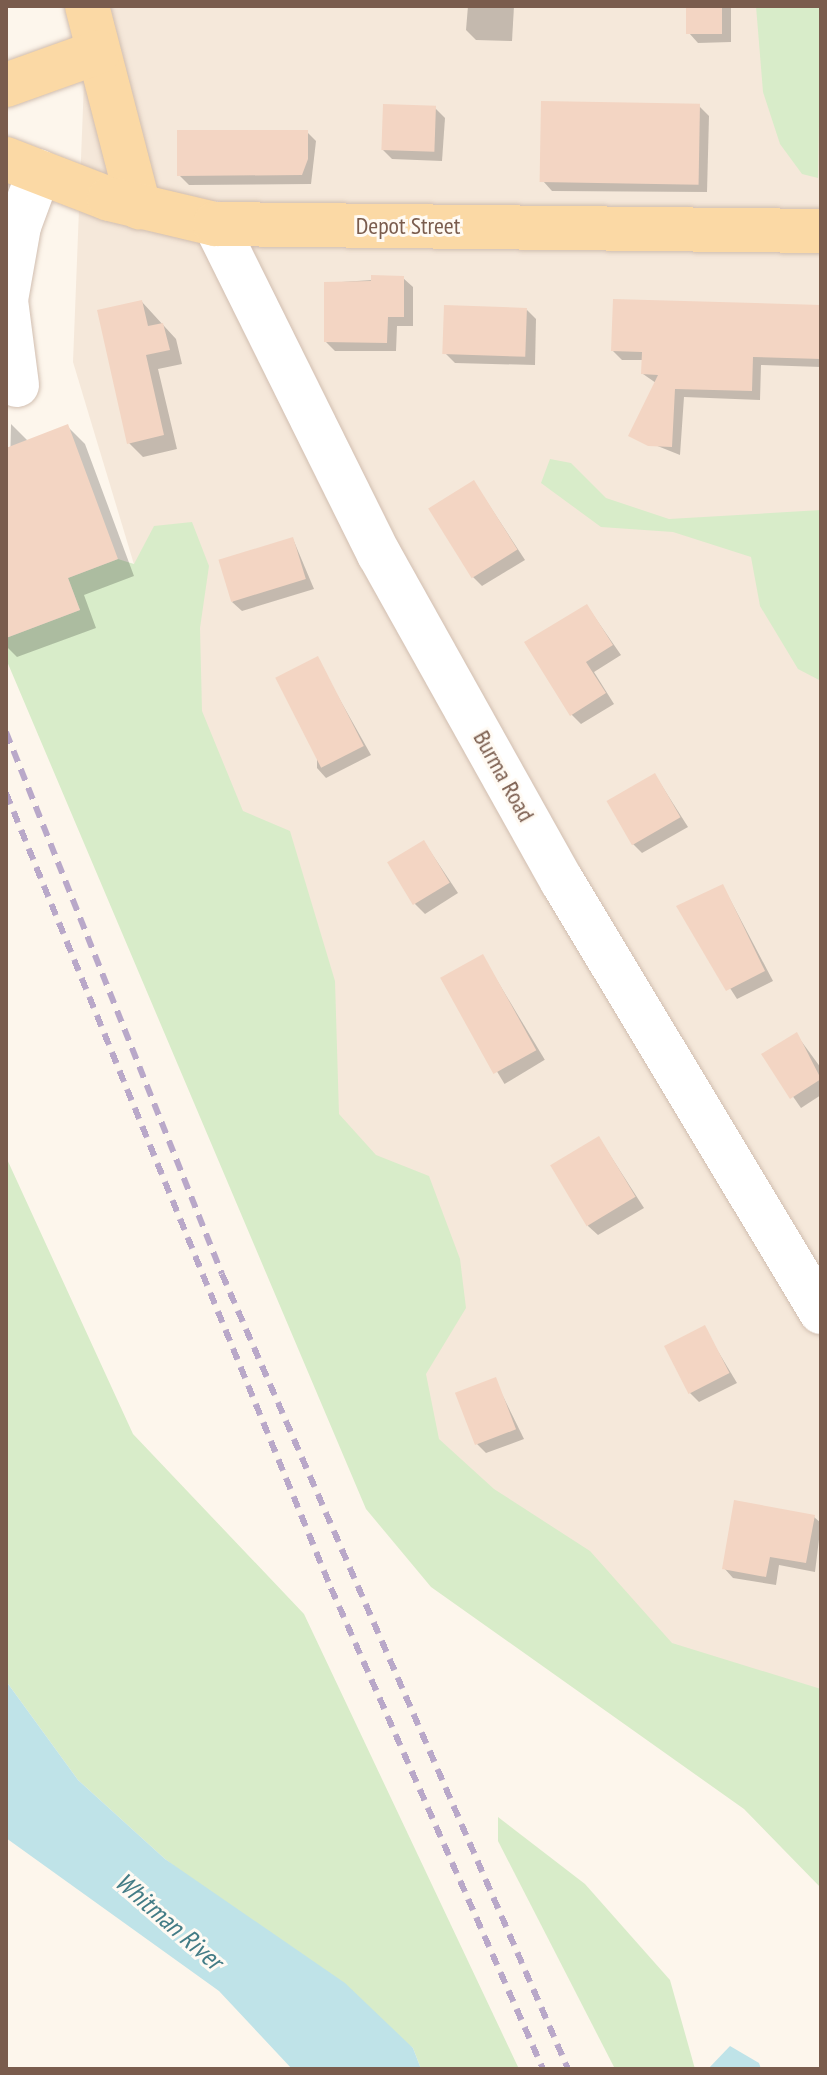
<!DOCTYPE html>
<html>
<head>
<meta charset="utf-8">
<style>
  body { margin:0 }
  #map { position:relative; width:827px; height:2075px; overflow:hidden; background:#fdf6ec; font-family:"PT Sans Narrow",sans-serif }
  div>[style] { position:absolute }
  .residential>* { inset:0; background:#f5e8da }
  .green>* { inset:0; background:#d8ecc9 }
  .water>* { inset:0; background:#bfe3e8 }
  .shadow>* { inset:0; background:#0003; transform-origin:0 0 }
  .building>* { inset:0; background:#f3d5c3; transform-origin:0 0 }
  .roads { filter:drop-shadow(0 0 2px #d1beb0) drop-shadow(0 0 2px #d1beb0) }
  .minor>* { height:44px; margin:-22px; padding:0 22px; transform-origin:22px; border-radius:22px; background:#fff }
  .major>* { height:44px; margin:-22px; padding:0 22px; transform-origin:22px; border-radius:22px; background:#fbd9a5 }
  .rail>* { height:6px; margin-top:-3px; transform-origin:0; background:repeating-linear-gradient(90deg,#b9a8c9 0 12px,transparent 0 20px) }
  span { translate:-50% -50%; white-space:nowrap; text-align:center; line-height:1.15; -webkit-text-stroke:6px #fffaf3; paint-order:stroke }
  .street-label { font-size:24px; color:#7a5c4d }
  .water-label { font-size:26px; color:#437c86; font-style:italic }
  .frame { position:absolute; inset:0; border:8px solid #7a5c4d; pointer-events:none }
</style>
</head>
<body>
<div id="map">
  <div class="residential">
    <i style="clip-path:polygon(87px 6px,821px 6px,821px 1744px,421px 1517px,73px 362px)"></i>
  </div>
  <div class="green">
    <i style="clip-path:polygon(756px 6px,821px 6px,818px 178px,802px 174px,780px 144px,763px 92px)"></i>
    <i style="clip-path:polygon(550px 459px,571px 463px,606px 498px,669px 519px,821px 510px,821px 681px,798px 669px,760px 606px,751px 557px,673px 532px,601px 527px,541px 483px)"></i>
    <i style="clip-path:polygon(192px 522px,209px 566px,200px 628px,202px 711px,243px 811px,290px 831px,335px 981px,339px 1114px,376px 1155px,429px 1176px,460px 1259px,466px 1308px,426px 1374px,439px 1439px,494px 1489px,590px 1551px,672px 1643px,821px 1689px,821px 1888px,744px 1809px,431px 1587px,366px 1509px,6px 659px,6px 638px,80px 610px,68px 578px,118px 559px,134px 564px,154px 526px)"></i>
    <i style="clip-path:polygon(6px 1157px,133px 1434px,304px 1614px,519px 2069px,421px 2069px,413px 2048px,165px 1859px,78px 1780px,6px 1681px)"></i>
    <i style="clip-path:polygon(498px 1817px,585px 1884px,670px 1980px,695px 2069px,615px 2069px,498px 1841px)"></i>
  </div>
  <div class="water">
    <i style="clip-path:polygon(6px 1681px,78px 1780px,165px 1859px,345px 1983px,413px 2048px,421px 2069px,292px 2069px,219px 1991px,6px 1838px)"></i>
    <i style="clip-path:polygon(730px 2046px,759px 2063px,761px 2069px,708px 2069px)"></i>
  </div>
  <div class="shadow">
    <i style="clip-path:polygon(468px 6px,514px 6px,512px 41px,476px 40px,466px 30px)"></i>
    <i style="clip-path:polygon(688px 6px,731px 6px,731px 42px,698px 43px,689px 33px)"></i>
    <i style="clip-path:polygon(699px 106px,709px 116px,707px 192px,552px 191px,543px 181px)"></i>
    <i style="clip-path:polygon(435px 108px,445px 118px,442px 161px,392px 159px,382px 149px)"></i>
    <i style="clip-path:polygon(307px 132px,316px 141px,311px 184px,189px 185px,179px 175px)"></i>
    <i style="clip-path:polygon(403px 278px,413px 287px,413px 326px,397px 326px,396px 351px,335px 351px,326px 342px,326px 283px)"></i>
    <i style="clip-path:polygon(142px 302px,176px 339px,182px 364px,158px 369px,177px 449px,143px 457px,129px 443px)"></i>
    <i style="clip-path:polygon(821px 307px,821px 367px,761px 365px,760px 400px,684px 397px,680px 455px,630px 435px,656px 383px,643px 374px,643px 360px,622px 360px,613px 351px)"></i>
    <i style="clip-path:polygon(527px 310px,536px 319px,535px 365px,455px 363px,445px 353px)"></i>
    <i style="clip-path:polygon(11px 424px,28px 441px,68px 427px,85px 444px,134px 576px,84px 595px,96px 628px,17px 657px,6px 646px)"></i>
    <i style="clip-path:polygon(474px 482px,525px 560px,482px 586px,473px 577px)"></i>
    <i style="clip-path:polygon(293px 539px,314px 589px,242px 611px,232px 602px)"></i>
    <i style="clip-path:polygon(587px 606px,621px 655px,594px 672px,614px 704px,581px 724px,571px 714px)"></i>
    <i style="clip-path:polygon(317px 659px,371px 755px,326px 778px,317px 768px)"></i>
    <i style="clip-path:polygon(655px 775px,688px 827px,642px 853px,632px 843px)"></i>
    <i style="clip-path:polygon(424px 842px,458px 893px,425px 914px,415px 904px)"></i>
    <i style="clip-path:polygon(723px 886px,773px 981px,737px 999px,678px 907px)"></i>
    <i style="left:483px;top:957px;width:120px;height:47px;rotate:59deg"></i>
    <i style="clip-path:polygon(796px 1034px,821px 1068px,821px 1095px,801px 1108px,764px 1055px)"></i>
    <i style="clip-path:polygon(599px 1138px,644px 1208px,598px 1235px,588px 1226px)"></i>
    <i style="clip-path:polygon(704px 1328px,737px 1383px,699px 1402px,690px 1393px)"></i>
    <i style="clip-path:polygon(495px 1380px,524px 1439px,486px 1453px,477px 1444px)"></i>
    <i style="clip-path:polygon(814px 1517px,821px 1523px,815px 1572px,779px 1565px,776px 1585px,733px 1578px,724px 1568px)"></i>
  </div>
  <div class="building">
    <i style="left:686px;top:6px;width:36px;height:28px"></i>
    <i style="left:541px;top:101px;width:159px;height:81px;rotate:1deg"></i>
    <i style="left:383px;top:104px;width:53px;height:46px;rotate:2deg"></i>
    <i style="clip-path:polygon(177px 130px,308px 130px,308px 159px,302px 175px,177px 176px)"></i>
    <i style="clip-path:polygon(371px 275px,404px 276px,404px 317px,388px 317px,387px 343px,324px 342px,324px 282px,371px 281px)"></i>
    <i style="clip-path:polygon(613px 299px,821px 305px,821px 359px,753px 357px,752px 391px,675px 389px,672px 447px,648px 446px,628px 436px,658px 375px,641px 374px,642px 352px,611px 351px)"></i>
    <i style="clip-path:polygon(142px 300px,148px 326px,163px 323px,170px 350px,146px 355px,164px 435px,127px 444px,97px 310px)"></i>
    <i style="left:444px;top:305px;width:83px;height:49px;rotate:2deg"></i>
    <i style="clip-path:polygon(68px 424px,118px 559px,68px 578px,80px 610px,6px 638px,6px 448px)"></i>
    <i style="left:474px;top:480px;width:82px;height:54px;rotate:58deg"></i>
    <i style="left:293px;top:537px;width:44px;height:78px;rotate:73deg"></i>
    <i style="clip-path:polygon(587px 604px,613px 645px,586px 662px,606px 693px,570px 716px,524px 642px)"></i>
    <i style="left:318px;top:656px;width:101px;height:48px;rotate:63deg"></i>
    <i style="left:655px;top:773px;width:51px;height:56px;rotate:60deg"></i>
    <i style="left:424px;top:840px;width:50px;height:43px;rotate:59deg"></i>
    <i style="clip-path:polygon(723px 884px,765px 971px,726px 991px,676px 906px)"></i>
    <i style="left:483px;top:954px;width:110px;height:49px;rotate:61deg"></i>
    <i style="clip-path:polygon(797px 1032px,821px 1079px,790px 1099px,761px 1054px)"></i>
    <i style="left:599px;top:1136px;width:71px;height:57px;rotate:59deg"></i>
    <i style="left:705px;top:1325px;width:54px;height:46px;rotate:63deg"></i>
    <i style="left:496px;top:1377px;width:56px;height:44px;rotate:69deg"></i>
    <i style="clip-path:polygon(734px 1500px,815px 1515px,806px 1563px,770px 1557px,766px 1577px,722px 1569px)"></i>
  </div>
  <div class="roads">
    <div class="minor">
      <i style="left:215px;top:224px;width:369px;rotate:63.6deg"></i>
      <i style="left:379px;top:554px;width:375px;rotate:60.8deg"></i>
      <i style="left:562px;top:881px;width:503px;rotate:59deg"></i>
      <i style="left:17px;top:385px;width:86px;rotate:-97.4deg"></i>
      <i style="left:6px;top:300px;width:75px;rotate:-80deg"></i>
      <i style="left:19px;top:226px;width:58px;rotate:-69.7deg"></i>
    </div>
    <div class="major">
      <i style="left:87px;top:6px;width:208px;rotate:75.5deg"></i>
      <i style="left:6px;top:85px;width:98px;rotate:-19.7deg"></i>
      <i style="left:6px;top:159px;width:110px;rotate:21.2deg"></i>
      <i style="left:109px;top:199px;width:109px;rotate:13.3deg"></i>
      <i style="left:215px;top:224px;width:606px;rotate:0.66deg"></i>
    </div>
  </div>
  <div class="rail">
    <i style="left:6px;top:732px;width:583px;rotate:68.27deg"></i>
    <i style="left:222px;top:1274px;width:867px;rotate:66.48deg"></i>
    <i style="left:6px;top:793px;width:859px;rotate:67.77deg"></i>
    <i style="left:331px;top:1588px;width:526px;rotate:66.21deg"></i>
  </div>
  <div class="street-label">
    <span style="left:408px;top:226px">Depot Street</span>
    <span style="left:504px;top:776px;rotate:61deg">Burma Road</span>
  </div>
  <div class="water-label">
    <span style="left:169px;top:1921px;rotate:41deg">Whitman River</span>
  </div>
  <div class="frame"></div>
</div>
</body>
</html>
